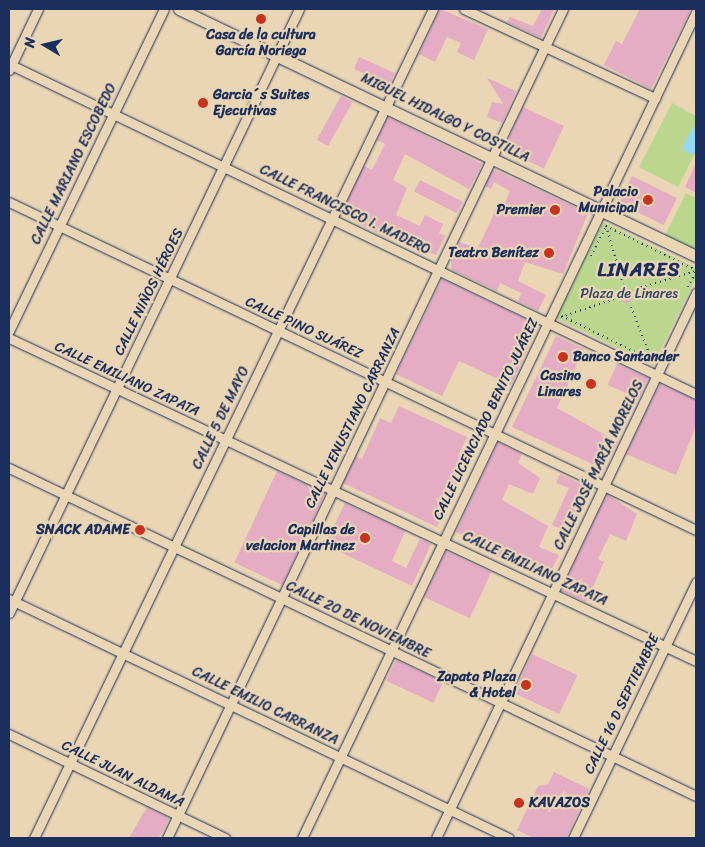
<!DOCTYPE html>
<html>
<head>
<meta charset="utf-8">
<style>
  body { margin:0 }
  #map { position:relative; width:705px; height:847px; overflow:hidden; background:#ead5b4; font-family:Sriracha,sans-serif }
  div>[style] { position:absolute }
  .green>* { inset:0; background:#bbd78e }
  .water>* { inset:0; background:#94daf6 }
  .building>* { inset:0; background:#e4adc3; transform-origin:0 0 }
  .round { border-radius:50% }
  .path>* { height:2px; margin-top:-1px; transform-origin:0; background:repeating-linear-gradient(90deg,#1b2f5e 0 1px,transparent 0 5px) }
  .roads { filter:drop-shadow(0 0 1px #1b2f5e) drop-shadow(0 0 1px #1b2f5e) }
  .minor>* { height:9px; margin:-4.5px; padding:0 4.5px; transform-origin:4.5px; border-radius:4.5px; background:#ead5b4 }
  .secondary>* { height:11px; margin:-5.5px; padding:0 5.5px; transform-origin:5.5px; border-radius:5.5px; background:#ead5b4 }
  .dots>* { width:14px; height:14px; translate:-50% -50%; box-sizing:border-box; border:2px solid #ead5b4; border-radius:50% }
  span { translate:-50% -50%; white-space:nowrap; text-align:center; line-height:1.15; -webkit-text-stroke:4.5px #ead5b4; paint-order:stroke }
  .poi-label { font-size:14px; color:#1b2f5e; font-weight:700 }
  .left { translate:0 -50%; text-align:left }
  .right { translate:-100% -50%; text-align:right }
  .street-label { font-size:14px; color:#1b2f5e }
  .park-label { font-size:14px; color:#334865 }
  .district-label { font-size:19px; color:#1b2f5e; font-weight:700; letter-spacing:1px }
  .frame { position:absolute; inset:0; border:10px solid #1b2f5e; pointer-events:none }
  .north { position:absolute; left:20px; top:20px; width:50px; height:50px; -webkit-text-stroke:4px #ead5b4; paint-order:stroke; rotate:279deg; font-size:14px; font-weight:700; line-height:20px; text-align:center; color:#1b2f5e }
  .north::after { content:''; display:block; margin:auto; width:18px; height:22px; background:#1b2f5e; clip-path:polygon(50% 0,100% 100%,50% 72%,0 100%) }
</style>
</head>
<body>
<div id="map">
  <div class="green">
    <i style="clip-path:polygon(672px 103px,696px 116px,696px 151px,678px 187px,639px 167px)"></i>
    <i style="clip-path:polygon(686px 193px,696px 198px,696px 250px,665px 235px)"></i>
    <i style="clip-path:polygon(603px 222px,696px 268px,696px 278px,653px 365px,556px 318px)"></i>
  </div>
  <div class="water">
    <i style="clip-path:polygon(694px 125px,696px 150px,693px 155px,682px 149px)"></i>
  </div>
  <div class="building">
    <i style="clip-path:polygon(440px 9px,488px 29px,474px 60px,457px 52px,461px 43px,447px 37px,435px 62px,419px 54px)"></i>
    <i style="clip-path:polygon(542px 9px,554px 9px,541px 38px,507px 22px,510px 17px,533px 26px)"></i>
    <i style="clip-path:polygon(640px 9px,691px 9px,651px 89px,604px 65px,616px 41px,622px 44px)"></i>
    <i style="clip-path:polygon(359px 57px,395px 73px,385px 94px,368px 85px,372px 77px,354px 69px)"></i>
    <i style="clip-path:polygon(487px 78px,516px 91px,502px 123px,487px 117px,492px 102px,503px 104px)"></i>
    <i style="left:341px;top:96px;width:13px;height:50px;rotate:29deg"></i>
    <i style="left:523px;top:107px;width:45px;height:47px;rotate:25deg"></i>
    <i style="clip-path:polygon(388px 117px,482px 164px,469px 189px,405px 154px,393px 180px,407px 188px,396px 215px,420px 226px,425px 215px,443px 224px,439px 233px,445px 236px,436px 255px,389px 234px,387px 238px,341px 214px,364px 166px,372px 170px,385px 144px,377px 140px)"></i>
    <i style="clip-path:polygon(696px 163px,696px 193px,685px 187px)"></i>
    <i style="clip-path:polygon(493px 169px,588px 213px,563px 274px,525px 262px,518px 281px,546px 295px,538px 311px,518px 301px,521px 293px,500px 283px,497px 291px,452px 270px,451px 260px,459px 242px,478px 248px,499px 203px,504px 205px,510px 191px,494px 182px,491px 189px,485px 186px)"></i>
    <i style="left:632px;top:176px;width:50px;height:30px;rotate:26deg"></i>
    <i style="left:420px;top:180px;width:48px;height:13px;rotate:27deg"></i>
    <i style="clip-path:polygon(442px 279px,538px 325px,511px 385px,459px 361px,442px 396px,396px 374px)"></i>
    <i class="round" style="left:619px;top:289px;width:14px;height:14px"></i>
    <i style="clip-path:polygon(556px 336px,584px 349px,557px 408px,618px 442px,601px 468px,512px 427px)"></i>
    <i style="left:617px;top:364px;width:34px;height:23px;rotate:24deg"></i>
    <i style="clip-path:polygon(660px 384px,696px 400px,696px 426px,676px 475px,626px 454px)"></i>
    <i style="clip-path:polygon(399px 406px,467px 437px,458px 456px,468px 460px,437px 527px,343px 483px,356px 456px,362px 459px,380px 418px,391px 423px)"></i>
    <i style="clip-path:polygon(498px 442px,522px 454px,518px 463px,540px 478px,533px 494px,509px 484px,502px 500px,548px 526px,539px 547px,559px 555px,546px 580px,475px 546px,477px 541px,456px 532px)"></i>
    <i style="left:277px;top:471px;width:53px;height:101px;rotate:25deg"></i>
    <i style="clip-path:polygon(560px 474px,592px 489px,571px 533px,552px 525px,569px 488px,556px 483px)"></i>
    <i style="clip-path:polygon(607px 494px,637px 514px,626px 541px,610px 534px,598px 559px,604px 562px,586px 602px,561px 591px)"></i>
    <i style="clip-path:polygon(345px 503px,405px 531px,392px 561px,406px 568px,420px 539px,431px 544px,412px 586px,325px 545px)"></i>
    <i style="left:446px;top:551px;width:50px;height:51px;rotate:25deg"></i>
    <i style="left:532px;top:654px;width:50px;height:43px;rotate:25deg"></i>
    <i style="left:396px;top:660px;width:52px;height:23px;rotate:25deg"></i>
    <i style="clip-path:polygon(554px 772px,589px 789px,566px 838px,534px 838px,517px 830px,538px 786px,548px 784px)"></i>
    <i style="clip-path:polygon(147px 807px,169px 818px,163px 831px,158px 838px,129px 838px)"></i>
  </div>
  <div class="path">
    <i style="left:606px;top:226px;width:100px;rotate:26.1deg"></i>
    <i style="left:606px;top:226px;width:60px;rotate:73.7deg"></i>
    <i style="left:591px;top:256px;width:34px;rotate:-63deg"></i>
    <i style="left:688px;top:287px;width:18px;rotate:-63deg"></i>
    <i style="left:636px;top:289px;width:63px;rotate:-16.7deg"></i>
    <i style="left:631px;top:307px;width:58px;rotate:68.7deg"></i>
    <i style="left:562px;top:316px;width:102px;rotate:26.3deg"></i>
    <i style="left:561px;top:317px;width:56px;rotate:-18.8deg"></i>
  </div>
  <div class="roads">
    <div class="minor">
      <i style="left:464px;top:9px;width:211px;rotate:25deg"></i>
      <i style="left:9px;top:64px;width:762px;rotate:25.66deg"></i>
      <i style="left:9px;top:70px;width:68px;rotate:-64.6deg"></i>
      <i style="left:9px;top:202px;width:761px;rotate:25.52deg"></i>
      <i style="left:9px;top:331px;width:357px;rotate:-64.3deg"></i>
      <i style="left:9px;top:338px;width:759px;rotate:25.18deg"></i>
      <i style="left:9px;top:468px;width:761px;rotate:25.52deg"></i>
      <i style="left:9px;top:599px;width:554px;rotate:25.55deg"></i>
      <i style="left:9px;top:613px;width:670px;rotate:-64.35deg"></i>
      <i style="left:9px;top:734px;width:240px;rotate:25.7deg"></i>
      <i style="left:34px;top:838px;width:920px;rotate:-64.3deg"></i>
      <i style="left:167px;top:838px;width:919px;rotate:-64.47deg"></i>
      <i style="left:302px;top:838px;width:915px;rotate:-64.5deg"></i>
      <i style="left:436px;top:838px;width:604px;rotate:-64.5deg"></i>
      <i style="left:573px;top:838px;width:284px;rotate:-64.3deg"></i>
    </div>
    <div class="secondary">
      <i style="left:179px;top:9px;width:573px;rotate:25.54deg"></i>
    </div>
  </div>
  <div class="dots">
    <i style="left:261px;top:19px;background:#c8321e"></i>
    <i style="left:203px;top:103px;background:#c8321e"></i>
    <i style="left:648px;top:200px;background:#c8321e"></i>
    <i style="left:555px;top:210px;background:#c8321e"></i>
    <i style="left:549px;top:253px;background:#c8321e"></i>
    <i style="left:563px;top:357px;background:#c8321e"></i>
    <i style="left:591px;top:384px;background:#c8321e"></i>
    <i style="left:140px;top:530px;background:#c8321e"></i>
    <i style="left:365px;top:538px;background:#c8321e"></i>
    <i style="left:526px;top:685px;background:#c8321e"></i>
    <i style="left:519px;top:803px;background:#c8321e"></i>
  </div>
  <div class="poi-label">
    <span style="left:261px;top:43px">Casa de la cultura<br>García Noriega</span>
    <span class="left" style="left:213px;top:103px">Garcia´s Suites<br>Ejecutivas</span>
    <span class="right" style="left:638px;top:200px">Palacio<br>Municipal</span>
    <span class="right" style="left:545px;top:210px">Premier</span>
    <span class="right" style="left:539px;top:253px">Teatro Benítez</span>
    <span class="left" style="left:573px;top:357px">Banco Santander</span>
    <span class="right" style="left:581px;top:384px">Casino<br>Linares</span>
    <span class="right" style="left:130px;top:530px">SNACK ADAME</span>
    <span class="right" style="left:355px;top:538px">Capillas de<br>velacion Martinez</span>
    <span class="right" style="left:516px;top:685px">Zapata Plaza<br>&amp; Hotel</span>
    <span class="left" style="left:529px;top:803px">KAVAZOS</span>
  </div>
  <div class="street-label">
    <span style="left:445px;top:118px;rotate:26deg">MIGUEL HIDALGO Y COSTILLA</span>
    <span style="left:74px;top:164px;rotate:-64deg">CALLE MARIANO ESCOBEDO</span>
    <span style="left:345px;top:210px;rotate:26deg">CALLE FRANCISCO I. MADERO</span>
    <span style="left:149px;top:292px;rotate:-64deg">CALLE NIÑOS HÉROES</span>
    <span style="left:304px;top:328px;rotate:25deg">CALLE PINO SUÁREZ</span>
    <span style="left:127px;top:379px;rotate:25deg">CALLE EMILIANO ZAPATA</span>
    <span style="left:221px;top:418px;rotate:-64deg">CALLE 5 DE MAYO</span>
    <span style="left:353px;top:418px;rotate:-64deg">CALLE VENUSTIANO CARRANZA</span>
    <span style="left:486px;top:419px;rotate:-64deg">CALLE LICENCIADO BENITO JUÁREZ</span>
    <span style="left:599px;top:465px;rotate:-64deg">CALLE JOSÉ MARÍA MORELOS</span>
    <span style="left:535px;top:569px;rotate:25deg">CALLE EMILIANO ZAPATA</span>
    <span style="left:358px;top:620px;rotate:26deg">CALLE 20 DE NOVIEMBRE</span>
    <span style="left:622px;top:704px;rotate:-64deg">CALLE 16 D SEPTIEMBRE</span>
    <span style="left:265px;top:706px;rotate:26deg">CALLE EMILIO CARRANZA</span>
    <span style="left:123px;top:774px;rotate:26deg">CALLE JUAN ALDAMA</span>
  </div>
  <div class="park-label">
    <span style="left:629px;top:294px">Plaza de Linares</span>
  </div>
  <div class="district-label">
    <span style="left:639px;top:270px">LINARES</span>
  </div>
  <div class="frame"></div>
  <div class="north">N</div>
</div>
</body>
</html>
